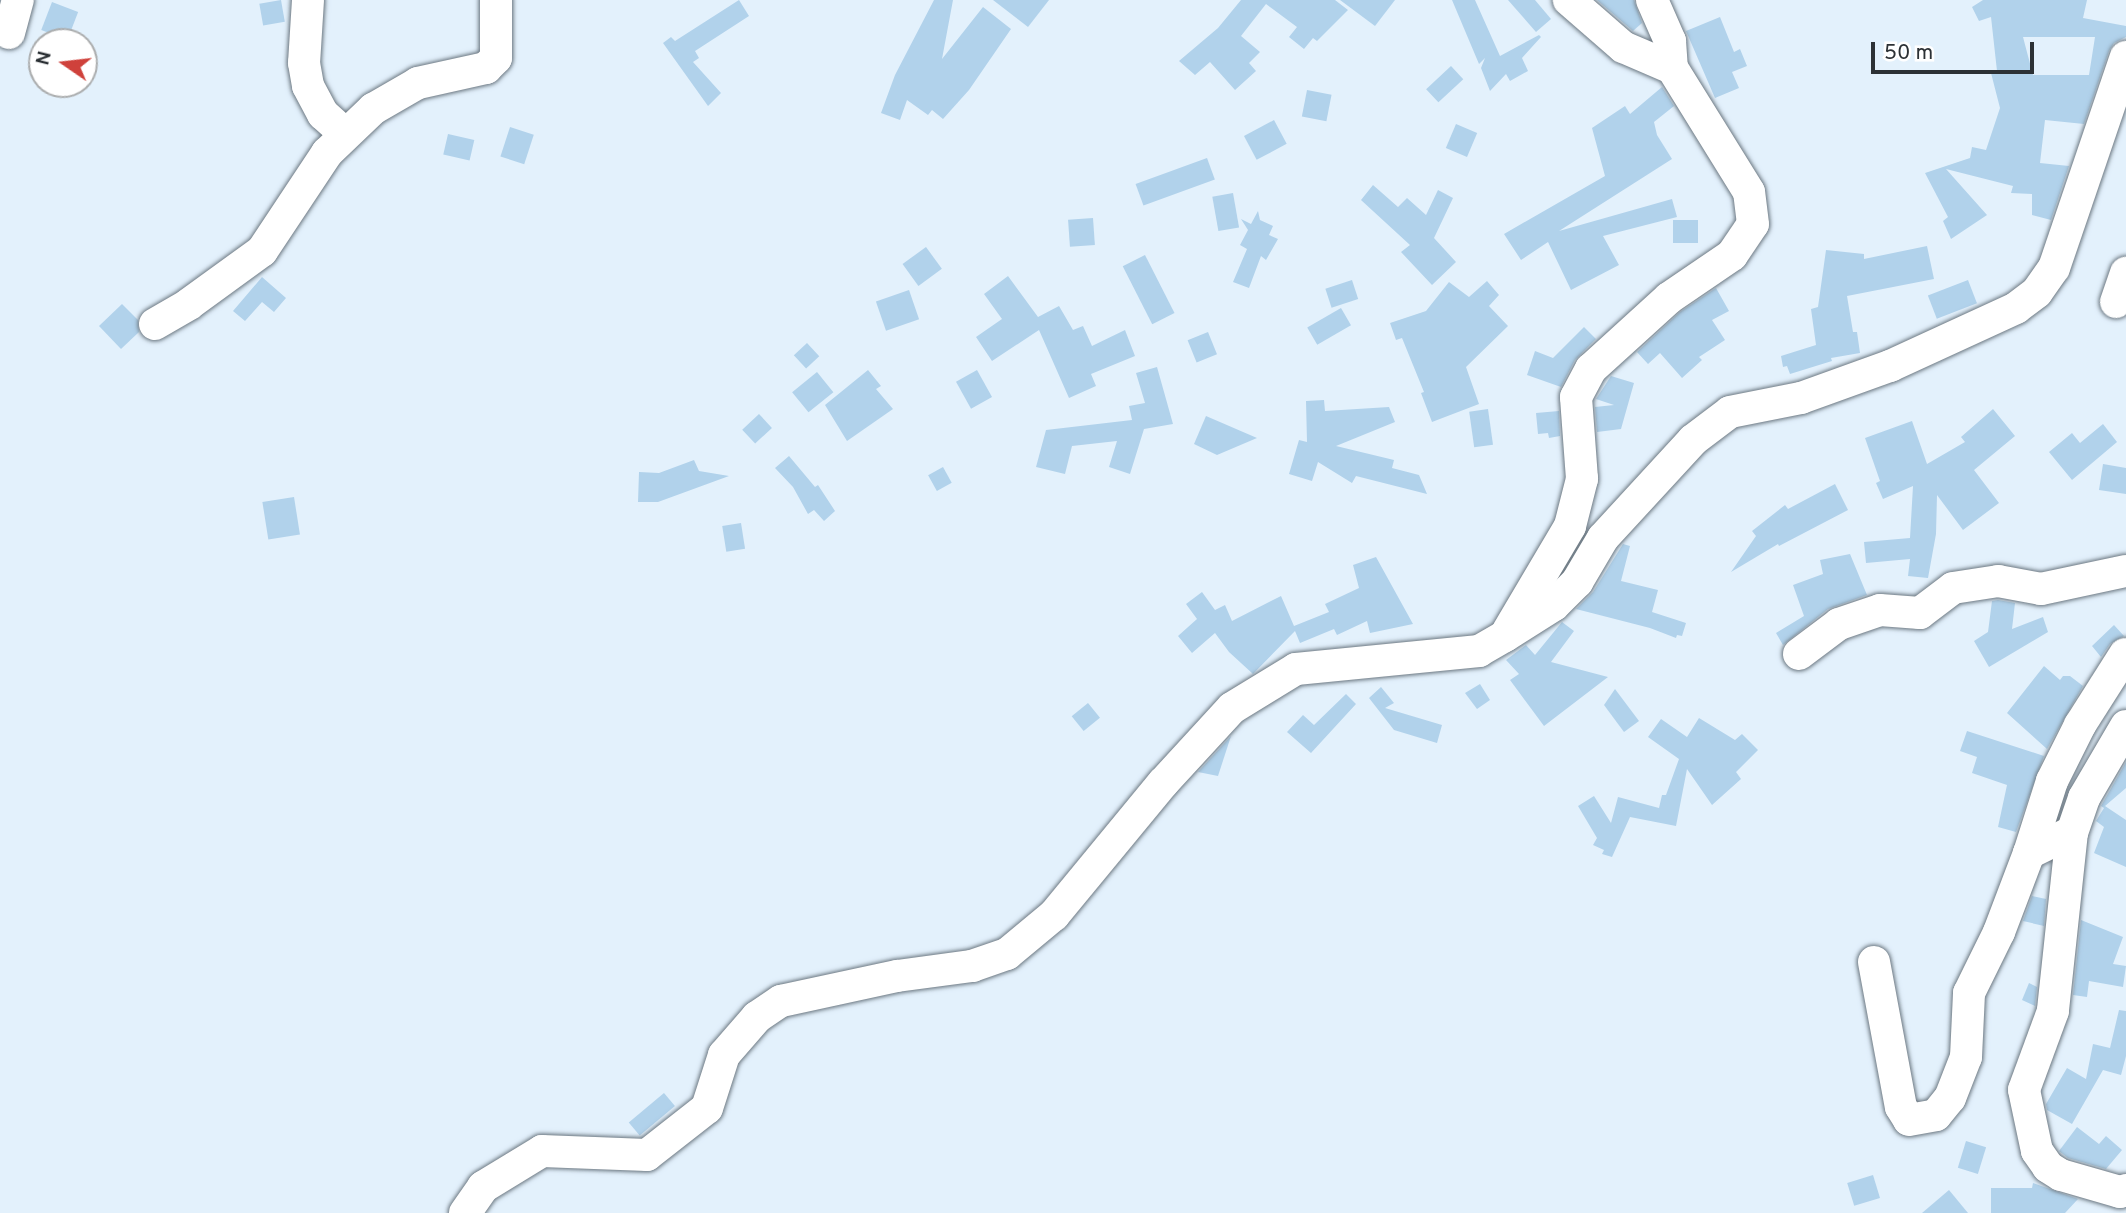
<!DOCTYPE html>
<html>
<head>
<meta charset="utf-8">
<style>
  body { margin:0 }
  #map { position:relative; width:2126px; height:1213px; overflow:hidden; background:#e3f1fc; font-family:Overpass,sans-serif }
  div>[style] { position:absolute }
  .building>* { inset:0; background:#b1d2eb; transform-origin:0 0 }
  .roads { filter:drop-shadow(0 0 2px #6c7882) drop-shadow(0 0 2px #6c7882) }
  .minor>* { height:32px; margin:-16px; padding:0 16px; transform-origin:16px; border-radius:16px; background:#fff }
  span { translate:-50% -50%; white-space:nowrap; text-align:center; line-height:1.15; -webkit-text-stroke:5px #fff; paint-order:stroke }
  .north { position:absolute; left:28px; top:28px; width:70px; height:70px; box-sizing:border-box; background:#fff; border:2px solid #abadae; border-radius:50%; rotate:284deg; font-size:19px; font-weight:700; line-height:28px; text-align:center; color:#2c3135 }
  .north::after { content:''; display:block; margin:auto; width:24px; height:32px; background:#cf413b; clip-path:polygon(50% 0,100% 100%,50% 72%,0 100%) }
  .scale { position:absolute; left:1871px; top:42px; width:163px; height:32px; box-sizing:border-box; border:4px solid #2c3135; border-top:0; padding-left:9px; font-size:21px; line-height:24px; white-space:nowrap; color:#2c3135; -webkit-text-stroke:5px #fff; paint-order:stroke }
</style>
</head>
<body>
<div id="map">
  <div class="building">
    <i style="left:281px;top:0;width:22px;height:22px;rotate:80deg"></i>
    <i style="clip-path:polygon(739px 0,749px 16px,695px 51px,699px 58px,693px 62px,721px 93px,708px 106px,663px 43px,671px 37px,675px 41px)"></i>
    <i style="clip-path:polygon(934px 0,953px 0,942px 59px,983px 7px,1011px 29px,969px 90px,943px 119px,932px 110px,928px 115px,907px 100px,900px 120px,881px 113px,895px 75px)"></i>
    <i style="clip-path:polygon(993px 0,1049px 0,1028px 27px)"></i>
    <i style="clip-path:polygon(1241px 0,1335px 0,1348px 10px,1317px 41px,1313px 38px,1304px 49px,1289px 37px,1297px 27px,1266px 4px,1241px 36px,1260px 52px,1249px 63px,1256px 71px,1235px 90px,1210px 62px,1195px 75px,1179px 61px,1218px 28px)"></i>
    <i style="clip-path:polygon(1340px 0,1395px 0,1375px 26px)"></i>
    <i style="clip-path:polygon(1452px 0,1475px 0,1500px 56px,1539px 35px,1541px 37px,1522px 58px,1528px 71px,1510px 81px,1506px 74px,1490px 91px,1481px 68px,1485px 58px,1479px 64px)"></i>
    <i style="clip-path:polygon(1508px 0,1535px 0,1551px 19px,1536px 32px)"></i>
    <i style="clip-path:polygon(1597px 0,1634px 0,1642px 23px,1633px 31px)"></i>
    <i style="clip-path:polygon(evenodd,1983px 0,2087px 0,2083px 18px,2126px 26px,2126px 37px,2114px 43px,2109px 51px,2084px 124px,2045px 120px,2040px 163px,2069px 166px,2051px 220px,2032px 215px,2032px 194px,2011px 193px,2013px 186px,1946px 169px,1987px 215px,1951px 239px,1943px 221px,1948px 217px,1925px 173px,1970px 158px,1972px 147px,1986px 150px,2000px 108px,1991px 73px,1997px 71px,1991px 17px,1979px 21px,1972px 7px,1983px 0,2023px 37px,2095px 37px,2089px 75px,2033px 75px,2023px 37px)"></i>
    <i style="left:52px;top:2px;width:28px;height:30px;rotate:21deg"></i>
    <i style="clip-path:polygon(1720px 17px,1734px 52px,1740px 49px,1747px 66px,1732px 72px,1739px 88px,1715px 98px,1686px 31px)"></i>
    <i style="left:1451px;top:66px;width:18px;height:34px;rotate:47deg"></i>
    <i style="clip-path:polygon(1662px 87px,1674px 106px,1654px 122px,1657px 135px,1672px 159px,1559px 231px,1672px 199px,1677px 217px,1603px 236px,1619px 265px,1571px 290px,1548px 242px,1521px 260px,1504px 234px,1605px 176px,1592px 128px,1625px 106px,1630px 114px)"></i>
    <i style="left:1307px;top:90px;width:25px;height:27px;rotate:11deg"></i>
    <i style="left:1274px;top:120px;width:27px;height:34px;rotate:62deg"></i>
    <i style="left:1456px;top:124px;width:23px;height:26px;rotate:23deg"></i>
    <i style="left:510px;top:127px;width:25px;height:31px;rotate:18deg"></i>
    <i style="left:448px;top:134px;width:27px;height:21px;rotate:13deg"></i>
    <i style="left:1207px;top:158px;width:23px;height:76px;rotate:70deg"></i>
    <i style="clip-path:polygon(1373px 185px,1398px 207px,1407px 198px,1426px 215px,1438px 190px,1453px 198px,1434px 238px,1456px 262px,1432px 285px,1401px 252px,1410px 245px,1361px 200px)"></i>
    <i style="left:1233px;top:193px;width:35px;height:21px;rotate:80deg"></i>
    <i style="clip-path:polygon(1258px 211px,1260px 220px,1273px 226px,1269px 235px,1278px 239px,1266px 260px,1261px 256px,1249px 288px,1233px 282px,1247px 249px,1240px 245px,1248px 230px,1241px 219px,1251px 224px)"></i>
    <i style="left:1093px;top:218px;width:27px;height:25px;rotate:86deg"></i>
    <i style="left:1673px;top:220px;width:25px;height:23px"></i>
    <i style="clip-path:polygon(1927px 246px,1934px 279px,1847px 296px,1853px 332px,1857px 332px,1860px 353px,1831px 358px,1832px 361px,1790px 374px,1787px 366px,1783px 367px,1781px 356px,1816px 345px,1811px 309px,1818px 307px,1826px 250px,1864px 254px,1864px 259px)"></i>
    <i style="left:926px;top:247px;width:27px;height:29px;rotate:54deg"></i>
    <i style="left:1145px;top:255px;width:65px;height:25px;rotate:63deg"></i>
    <i style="clip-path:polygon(1008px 276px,1038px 317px,1059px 306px,1073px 330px,1083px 326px,1092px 346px,1125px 330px,1135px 356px,1091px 374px,1096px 386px,1069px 398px,1039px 330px,992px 361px,976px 337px,1002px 319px,984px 294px)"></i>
    <i style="clip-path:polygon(262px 277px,286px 298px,274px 312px,262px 302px,245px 321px,233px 311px)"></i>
    <i style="left:1352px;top:280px;width:20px;height:28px;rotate:72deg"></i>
    <i style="left:1968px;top:280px;width:25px;height:43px;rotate:69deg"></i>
    <i style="clip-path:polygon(1487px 281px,1499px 295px,1489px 306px,1508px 326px,1466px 367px,1479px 404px,1432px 422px,1421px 393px,1424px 392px,1402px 338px,1396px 340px,1390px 323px,1426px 311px,1449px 282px,1469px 297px)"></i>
    <i style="clip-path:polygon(1716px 288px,1729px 311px,1712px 320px,1725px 340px,1699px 357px,1702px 360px,1682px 378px,1660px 353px,1648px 364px,1637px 352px,1680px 312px)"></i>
    <i style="left:909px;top:290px;width:31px;height:35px;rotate:71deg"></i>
    <i style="clip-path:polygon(122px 304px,138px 320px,139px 332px,121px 349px,99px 326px)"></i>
    <i style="left:1341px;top:308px;width:20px;height:39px;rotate:60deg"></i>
    <i style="clip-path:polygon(1584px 327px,1596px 339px,1575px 360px,1561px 387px,1527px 375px,1535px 351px,1553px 358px)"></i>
    <i style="left:1208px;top:332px;width:24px;height:22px;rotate:68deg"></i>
    <i style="left:807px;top:343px;width:18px;height:18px;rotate:47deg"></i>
    <i style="clip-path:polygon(1157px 367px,1173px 424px,1144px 429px,1130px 474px,1109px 467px,1117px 441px,1072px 446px,1065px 474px,1036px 467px,1046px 430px,1132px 420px,1129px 406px,1145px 403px,1136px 373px)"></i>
    <i style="clip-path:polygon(868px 370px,881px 386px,876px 389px,893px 409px,847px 441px,825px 405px)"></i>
    <i style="left:977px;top:370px;width:31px;height:24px;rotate:61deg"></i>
    <i style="left:817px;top:372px;width:26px;height:32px;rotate:51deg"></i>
    <i style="clip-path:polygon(1611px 376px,1634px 383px,1621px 429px,1597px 432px,1595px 407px,1614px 405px,1596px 399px)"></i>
    <i style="clip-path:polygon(1324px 400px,1325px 411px,1389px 407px,1395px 422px,1336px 446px,1394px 460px,1392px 468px,1419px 475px,1427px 494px,1356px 476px,1352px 483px,1318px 462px,1312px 481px,1289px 474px,1299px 440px,1307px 442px,1306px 401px)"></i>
    <i style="left:1488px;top:409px;width:36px;height:19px;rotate:82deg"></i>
    <i style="clip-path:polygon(1993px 409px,2015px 436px,1974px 470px,1999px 503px,1963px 530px,1937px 495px,1936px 534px,1928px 578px,1908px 576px,1910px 559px,1866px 563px,1864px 542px,1910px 538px,1913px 486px,1883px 499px,1876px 483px,1880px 481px,1865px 438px,1912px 421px,1927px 464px,1965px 442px,1961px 437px)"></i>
    <i style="clip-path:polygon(1559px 411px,1560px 436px,1549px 438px,1548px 433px,1538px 434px,1536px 413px)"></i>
    <i style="left:759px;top:414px;width:19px;height:23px;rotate:47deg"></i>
    <i style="clip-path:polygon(1206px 416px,1257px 438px,1217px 455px,1194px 444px)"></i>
    <i style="clip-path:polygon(2103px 424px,2117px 442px,2072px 480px,2049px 452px,2072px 433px,2080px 443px)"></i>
    <i style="clip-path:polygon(789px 456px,815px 487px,818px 485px,835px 511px,824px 521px,814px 510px,808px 514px,793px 487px,775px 468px)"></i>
    <i style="clip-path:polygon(694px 460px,699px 471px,729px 476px,658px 502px,638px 502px,639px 472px,659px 473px)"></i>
    <i style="clip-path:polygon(2103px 464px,2126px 468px,2126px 494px,2099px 490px)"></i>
    <i style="left:943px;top:467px;width:18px;height:17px;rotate:61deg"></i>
    <i style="clip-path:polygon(1835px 484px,1848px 510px,1779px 546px,1778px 544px,1731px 572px,1756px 536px,1752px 531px,1785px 505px,1788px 509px)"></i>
    <i style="left:294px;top:497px;width:38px;height:32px;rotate:81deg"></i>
    <i style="left:741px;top:523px;width:26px;height:19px;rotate:81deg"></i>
    <i style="clip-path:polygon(1623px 544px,1630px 546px,1621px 581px,1658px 590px,1652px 612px,1686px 623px,1682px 636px,1677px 635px,1676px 638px,1650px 628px,1576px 609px,1593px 592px)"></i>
    <i style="clip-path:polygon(1850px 554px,1867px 595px,1828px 609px,1783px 645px,1776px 633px,1804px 616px,1793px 585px,1823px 574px,1820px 560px)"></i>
    <i style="clip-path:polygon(1376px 557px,1413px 624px,1370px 633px,1367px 621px,1337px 635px,1334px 629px,1300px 643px,1295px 631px,1253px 674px,1229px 652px,1215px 633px,1192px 653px,1178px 636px,1197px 619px,1186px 604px,1202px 592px,1215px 610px,1225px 605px,1232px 621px,1281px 596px,1294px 626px,1329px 612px,1325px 604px,1359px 588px,1353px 565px)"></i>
    <i style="clip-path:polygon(1998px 600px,2015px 603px,2012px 629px,2043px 617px,2048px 632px,1989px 667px,1974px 641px,1988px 632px,1992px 601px)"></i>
    <i style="clip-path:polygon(1562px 622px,1574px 631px,1551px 662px,1608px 677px,1544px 726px,1510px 680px,1519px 674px,1506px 660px,1526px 645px,1535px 655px)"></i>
    <i style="clip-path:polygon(2114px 625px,2124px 636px,2110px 644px,2101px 657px,2092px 646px)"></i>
    <i style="clip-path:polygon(2044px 666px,2060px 680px,2063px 676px,2070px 676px,2083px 686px,2047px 749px,2007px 713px)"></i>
    <i style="clip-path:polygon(1480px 684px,1490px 700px,1477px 709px,1465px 693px)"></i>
    <i style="clip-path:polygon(1381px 687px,1394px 703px,1385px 708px,1442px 725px,1437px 743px,1394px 730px,1369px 698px)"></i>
    <i style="clip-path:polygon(1615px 689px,1639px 721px,1624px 732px,1604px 705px)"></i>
    <i style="clip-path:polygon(1346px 694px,1356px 704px,1311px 753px,1287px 732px,1303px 715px,1314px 725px)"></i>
    <i style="left:1088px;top:703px;width:19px;height:21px;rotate:51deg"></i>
    <i style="clip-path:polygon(1699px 718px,1735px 740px,1742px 734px,1758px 750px,1736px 772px,1741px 779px,1712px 805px,1687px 769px,1676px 826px,1630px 817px,1612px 857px,1602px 854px,1604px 850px,1593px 845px,1597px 838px,1578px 806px,1594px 796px,1611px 823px,1618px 797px,1659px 808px,1662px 795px,1666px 795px,1679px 759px,1648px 737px,1661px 719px,1687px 737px)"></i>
    <i style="clip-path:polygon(1967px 731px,2044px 756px,2016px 832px,1998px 827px,2007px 785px,1972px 773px,1977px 757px,1960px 751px)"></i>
    <i style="clip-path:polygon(1231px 736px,1218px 776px,1198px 772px)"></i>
    <i style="clip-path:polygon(2126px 762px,2126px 788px,2105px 806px,2126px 820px,2126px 867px,2094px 853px,2104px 827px,2096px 821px,2104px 808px,2101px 806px)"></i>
    <i style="clip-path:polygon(2032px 896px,2046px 899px,2044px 926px,2023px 921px)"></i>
    <i style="clip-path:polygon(2081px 920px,2123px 937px,2113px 964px,2126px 966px,2123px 987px,2089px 981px,2087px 997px,2073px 995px)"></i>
    <i style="clip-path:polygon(2029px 983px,2037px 987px,2035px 1006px,2022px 1000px)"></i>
    <i style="clip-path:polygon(2119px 1010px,2126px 1011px,2126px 1056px,2121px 1075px,2103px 1070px,2072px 1124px,2047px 1110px,2046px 1104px,2067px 1068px,2086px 1079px,2093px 1044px,2110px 1048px)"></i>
    <i style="left:664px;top:1093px;width:17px;height:46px;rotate:50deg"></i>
    <i style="clip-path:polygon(2077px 1127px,2099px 1144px,2106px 1136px,2122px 1150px,2106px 1169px,2068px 1158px,2059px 1151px)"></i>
    <i style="left:1966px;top:1141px;width:21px;height:28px;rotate:17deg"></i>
    <i style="left:1873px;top:1175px;width:24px;height:27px;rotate:73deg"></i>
    <i style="clip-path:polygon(2033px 1183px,2078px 1199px,2065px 1213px,1991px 1213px,1991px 1188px,2032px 1188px)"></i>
    <i style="clip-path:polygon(1949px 1190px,1968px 1213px,1922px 1213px)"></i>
  </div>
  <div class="roads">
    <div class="minor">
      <i style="left:308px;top:0;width:63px;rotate:93.6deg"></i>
      <i style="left:304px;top:63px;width:23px;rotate:80deg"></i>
      <i style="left:308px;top:86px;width:32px;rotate:62deg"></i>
      <i style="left:323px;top:114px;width:28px;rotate:42deg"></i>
      <i style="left:1652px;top:0;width:45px;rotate:66.3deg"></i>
      <i style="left:1670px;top:41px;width:27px;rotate:86deg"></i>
      <i style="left:9px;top:33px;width:34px;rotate:-75deg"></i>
      <i style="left:2116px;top:302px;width:31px;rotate:-71deg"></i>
      <i style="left:155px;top:324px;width:39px;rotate:-30deg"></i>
      <i style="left:189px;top:304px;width:90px;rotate:-36deg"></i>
      <i style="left:262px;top:251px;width:118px;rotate:-56.4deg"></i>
      <i style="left:327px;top:153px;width:64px;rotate:-43.7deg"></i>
      <i style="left:373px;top:109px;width:52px;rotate:-30deg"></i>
      <i style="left:418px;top:83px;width:70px;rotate:-12.4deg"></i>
      <i style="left:486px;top:68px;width:14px;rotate:-45deg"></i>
      <i style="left:496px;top:58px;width:58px;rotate:-90deg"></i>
      <i style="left:1508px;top:631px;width:122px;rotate:-59.4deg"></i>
      <i style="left:1570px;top:526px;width:49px;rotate:-75.7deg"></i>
      <i style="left:1582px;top:479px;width:82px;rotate:-94.2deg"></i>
      <i style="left:1576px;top:397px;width:32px;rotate:-62deg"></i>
      <i style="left:1591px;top:369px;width:105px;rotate:-42.3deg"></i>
      <i style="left:1669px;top:298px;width:76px;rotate:-34.3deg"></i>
      <i style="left:1732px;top:255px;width:37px;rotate:-56deg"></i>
      <i style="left:1753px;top:224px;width:32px;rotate:-97deg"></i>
      <i style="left:1749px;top:192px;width:146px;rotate:-121.8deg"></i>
      <i style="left:1672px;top:68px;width:53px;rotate:-156.8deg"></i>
      <i style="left:1623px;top:47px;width:72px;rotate:-139deg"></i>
      <i style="left:1799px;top:654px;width:50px;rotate:-36.9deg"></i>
      <i style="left:1839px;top:624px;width:43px;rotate:-18.9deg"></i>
      <i style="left:1880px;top:610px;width:40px;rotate:4.3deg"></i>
      <i style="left:1920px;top:613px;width:41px;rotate:-37.1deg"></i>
      <i style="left:1953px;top:588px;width:46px;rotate:-8.8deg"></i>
      <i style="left:1998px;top:581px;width:44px;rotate:10.5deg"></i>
      <i style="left:2041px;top:589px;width:87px;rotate:-12deg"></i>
      <i style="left:2126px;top:726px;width:83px;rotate:120.3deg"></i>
      <i style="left:2084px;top:798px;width:36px;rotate:109deg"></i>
      <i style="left:2072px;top:832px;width:180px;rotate:96.1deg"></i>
      <i style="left:2053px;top:1011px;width:84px;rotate:110.2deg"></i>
      <i style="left:2024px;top:1090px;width:62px;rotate:78deg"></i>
      <i style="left:2037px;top:1151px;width:19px;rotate:55deg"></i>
      <i style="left:2048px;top:1167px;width:15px;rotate:32deg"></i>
      <i style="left:2061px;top:1175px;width:61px;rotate:16.1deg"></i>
      <i style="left:2120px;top:1192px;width:6px;rotate:-18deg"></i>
      <i style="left:2029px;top:853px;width:76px;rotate:-72.3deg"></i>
      <i style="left:2052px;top:781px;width:63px;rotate:-63.4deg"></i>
      <i style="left:2080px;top:725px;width:84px;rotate:-57.6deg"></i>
      <i style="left:1874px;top:962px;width:147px;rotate:79.5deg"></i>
      <i style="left:1901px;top:1107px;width:15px;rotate:58deg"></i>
      <i style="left:1909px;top:1120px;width:27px;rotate:-10deg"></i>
      <i style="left:1936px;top:1115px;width:22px;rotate:-51deg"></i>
      <i style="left:1950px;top:1098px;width:44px;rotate:-68.7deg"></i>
      <i style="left:1966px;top:1057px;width:64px;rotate:-87.3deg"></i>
      <i style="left:1969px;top:993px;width:68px;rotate:-63.8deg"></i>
      <i style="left:1999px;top:932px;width:85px;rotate:-69.2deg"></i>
      <i style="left:2029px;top:853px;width:48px;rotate:-26deg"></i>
      <i style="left:465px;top:1213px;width:32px;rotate:-55deg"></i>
      <i style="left:483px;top:1187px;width:69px;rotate:-31.4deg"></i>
      <i style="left:542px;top:1151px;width:105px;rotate:2.2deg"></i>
      <i style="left:647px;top:1155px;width:76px;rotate:-38.1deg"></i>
      <i style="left:707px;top:1108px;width:56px;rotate:-72.2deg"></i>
      <i style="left:724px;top:1055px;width:50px;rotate:-49deg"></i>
      <i style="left:757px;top:1017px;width:29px;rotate:-34deg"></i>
      <i style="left:781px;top:1001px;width:119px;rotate:-12.2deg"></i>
      <i style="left:897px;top:976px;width:76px;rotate:-7.6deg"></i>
      <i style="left:972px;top:966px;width:37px;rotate:-19deg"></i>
      <i style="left:1007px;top:954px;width:61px;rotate:-39.7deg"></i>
      <i style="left:1054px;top:915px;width:171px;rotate:-50.5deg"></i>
      <i style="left:1163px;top:783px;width:102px;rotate:-47.4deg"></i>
      <i style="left:1232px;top:708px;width:75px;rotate:-31.4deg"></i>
      <i style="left:1296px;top:669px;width:184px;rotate:-5.6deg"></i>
      <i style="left:1479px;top:651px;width:30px;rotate:-30deg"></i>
      <i style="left:1505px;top:636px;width:58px;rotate:-32.3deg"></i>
      <i style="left:1554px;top:605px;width:33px;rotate:-45deg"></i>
      <i style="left:1577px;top:582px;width:51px;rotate:-59.4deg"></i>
      <i style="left:1603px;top:538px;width:133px;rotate:-47.4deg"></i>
      <i style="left:1693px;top:440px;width:46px;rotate:-37.1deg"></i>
      <i style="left:1730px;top:412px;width:72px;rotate:-11.2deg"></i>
      <i style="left:1801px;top:398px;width:95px;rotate:-19.8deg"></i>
      <i style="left:1890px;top:366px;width:139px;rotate:-24.7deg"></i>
      <i style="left:2016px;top:308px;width:26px;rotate:-37deg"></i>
      <i style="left:2037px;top:292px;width:29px;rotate:-55deg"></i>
      <i style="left:2054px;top:268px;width:223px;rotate:-71.2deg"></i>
    </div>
  </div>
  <div class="north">N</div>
  <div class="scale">50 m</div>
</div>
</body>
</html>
